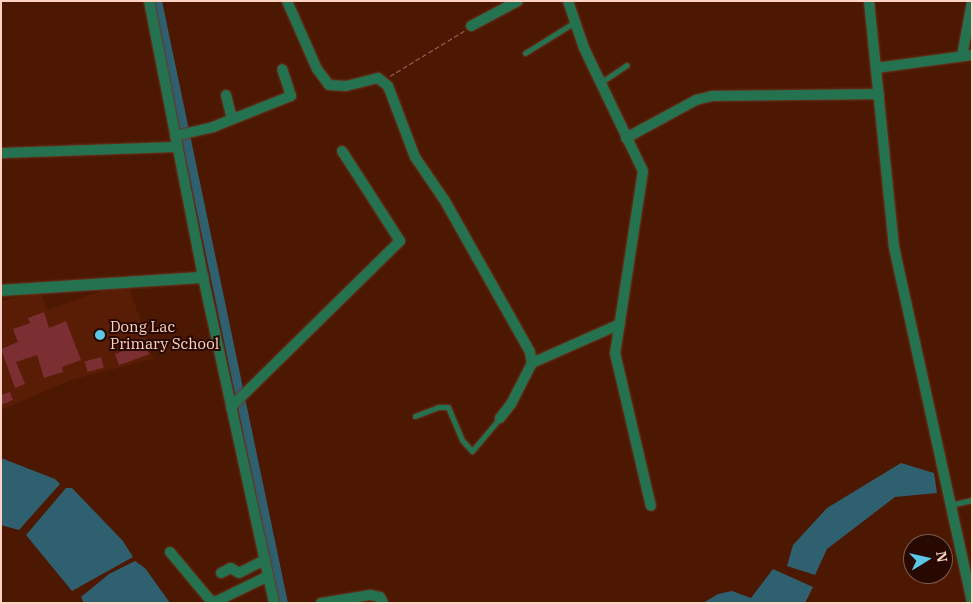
<!DOCTYPE html>
<html>
<head>
<meta charset="utf-8">
<style>
  body { margin:0 }
  #map { position:relative; width:973px; height:604px; overflow:hidden; background:#4d1802; font-family:"IBM Plex Serif",serif }
  div>[style] { position:absolute }
  .built>* { inset:0; background:#581d04 }
  .water>* { inset:0; background:#2f6070 }
  .canal>* { height:9px; margin:-4.5px; padding:0 4.5px; transform-origin:4.5px; border-radius:4.5px; background:#2f6070 }
  .building>* { inset:0; background:#7c2f32; transform-origin:0 0 }
  .path>* { height:1px; margin-top:-0.5px; transform-origin:0; background:repeating-linear-gradient(90deg,#93614e 0 5px,transparent 0 7.5px) }
  .roads { filter:drop-shadow(0 0 1px #693621) drop-shadow(0 0 1px #693621) }
  .service>* { height:5px; margin:-2.5px; padding:0 2.5px; transform-origin:2.5px; border-radius:2.5px; background:#257250 }
  .minor>* { height:10px; margin:-5px; padding:0 5px; transform-origin:5px; border-radius:5px; background:#257250 }
  .tertiary>* { height:11px; margin:-5.5px; padding:0 5.5px; transform-origin:5.5px; border-radius:5.5px; background:#257250 }
  .dots>* { width:14px; height:14px; translate:-50% -50%; box-sizing:border-box; border:2px solid #270901; border-radius:50% }
  span { translate:-50% -50%; white-space:nowrap; text-align:center; line-height:1.15; -webkit-text-stroke:4px #270901; paint-order:stroke }
  .poi-label { font-size:15px; color:#ffd3c4 }
  .left { translate:0 -50%; text-align:left }
  .frame { position:absolute; inset:0; border:2px solid #ffd3c4; pointer-events:none }
  .north { position:absolute; left:903px; top:534px; width:50px; height:50px; box-sizing:border-box; background:#270901; border:1px solid #7d5a4f; border-radius:50%; rotate:81deg; font-size:14px; font-weight:700; line-height:20px; text-align:center; color:#ffd3c4 }
  .north::after { content:''; display:block; margin:auto; width:18px; height:22px; background:#5cc7e7; clip-path:polygon(50% 0,100% 100%,50% 72%,0 100%) }
</style>
</head>
<body>
<div id="map">
  <div class="built">
    <i style="clip-path:polygon(129px 287px,153px 359px,71px 380px,1px 410px,1px 301px,40px 291px,47px 310px,101px 291px)"></i>
  </div>
  <div class="water">
    <i style="clip-path:polygon(1px 458px,55px 479px,60px 484px,19px 530px,1px 525px)"></i>
    <i style="clip-path:polygon(901px 463px,934px 473px,937px 493px,895px 497px,827px 549px,815px 575px,787px 566px,793px 545px,827px 508px)"></i>
    <i style="clip-path:polygon(66px 488px,72px 488px,123px 541px,133px 557px,72px 591px,26px 535px)"></i>
    <i style="clip-path:polygon(135px 561px,145px 568px,170px 603px,84px 603px,81px 597px,109px 574px)"></i>
    <i style="clip-path:polygon(773px 569px,813px 587px,805px 603px,703px 603px,718px 594px,732px 591px,751px 598px)"></i>
  </div>
  <div class="canal">
    <i style="left:157px;top:1px;width:615px;rotate:78.18deg"></i>
  </div>
  <div class="building">
    <i style="clip-path:polygon(44px 312px,49px 328px,66px 321px,81px 360px,62px 367px,63px 372px,44px 378px,37px 355px,16px 362px,25px 384px,15px 388px,1px 349px,18px 342px,13px 329px,30px 323px,28px 318px)"></i>
    <i style="left:145px;top:343px;width:12px;height:32px;rotate:70deg"></i>
    <i style="left:101px;top:357px;width:11px;height:17px;rotate:75deg"></i>
    <i style="clip-path:polygon(10px 392px,13px 400px,1px 405px,1px 395px)"></i>
  </div>
  <div class="path">
    <i style="left:390px;top:76px;width:87px;rotate:-31.3deg"></i>
  </div>
  <div class="roads">
    <div class="service">
      <i style="left:525px;top:53px;width:59px;rotate:-31.8deg"></i>
      <i style="left:600px;top:83px;width:32px;rotate:-34deg"></i>
      <i style="left:415px;top:416px;width:25px;rotate:-21deg"></i>
      <i style="left:438px;top:407px;width:10px"></i>
      <i style="left:448px;top:407px;width:36px;rotate:67deg"></i>
      <i style="left:462px;top:440px;width:15px;rotate:48deg"></i>
      <i style="left:472px;top:451px;width:43px;rotate:-49.7deg"></i>
      <i style="left:950px;top:505px;width:23px;rotate:-13deg"></i>
    </div>
    <div class="minor">
      <i style="left:149px;top:1px;width:281px;rotate:78.9deg"></i>
      <i style="left:203px;top:277px;width:334px;rotate:77.7deg"></i>
      <i style="left:287px;top:1px;width:74px;rotate:66.2deg"></i>
      <i style="left:317px;top:69px;width:20px;rotate:53deg"></i>
      <i style="left:329px;top:85px;width:17px;rotate:3deg"></i>
      <i style="left:346px;top:86px;width:33px;rotate:-14deg"></i>
      <i style="left:378px;top:78px;width:13px;rotate:39deg"></i>
      <i style="left:388px;top:86px;width:76px;rotate:69.2deg"></i>
      <i style="left:415px;top:157px;width:53px;rotate:55.7deg"></i>
      <i style="left:445px;top:201px;width:173px;rotate:60.6deg"></i>
      <i style="left:530px;top:352px;width:11px;rotate:80deg"></i>
      <i style="left:532px;top:363px;width:46px;rotate:117.1deg"></i>
      <i style="left:511px;top:404px;width:18px;rotate:128deg"></i>
      <i style="left:568px;top:1px;width:50px;rotate:71.2deg"></i>
      <i style="left:584px;top:48px;width:136px;rotate:64.4deg"></i>
      <i style="left:643px;top:171px;width:184px;rotate:98.7deg"></i>
      <i style="left:615px;top:353px;width:157px;rotate:76.8deg"></i>
      <i style="left:869px;top:1px;width:247px;rotate:84.2deg"></i>
      <i style="left:894px;top:247px;width:363px;rotate:77.6deg"></i>
      <i style="left:471px;top:26px;width:53px;rotate:-28deg"></i>
      <i style="left:962px;top:56px;width:55px;rotate:-79.5deg"></i>
      <i style="left:876px;top:68px;width:97px;rotate:-7.7deg"></i>
      <i style="left:226px;top:95px;width:25px;rotate:76deg"></i>
      <i style="left:175px;top:136px;width:39px;rotate:-13deg"></i>
      <i style="left:213px;top:127px;width:84px;rotate:-21.7deg"></i>
      <i style="left:291px;top:96px;width:28px;rotate:-108deg"></i>
      <i style="left:626px;top:138px;width:80px;rotate:-28.5deg"></i>
      <i style="left:696px;top:100px;width:16px;rotate:-14deg"></i>
      <i style="left:712px;top:96px;width:167px;rotate:-0.7deg"></i>
      <i style="left:1px;top:153px;width:176px;rotate:-2deg"></i>
      <i style="left:532px;top:363px;width:96px;rotate:-23.9deg"></i>
      <i style="left:231px;top:407px;width:237px;rotate:-44.5deg"></i>
      <i style="left:400px;top:241px;width:107px;rotate:-122.8deg"></i>
      <i style="left:170px;top:552px;width:64px;rotate:50.1deg"></i>
      <i style="left:211px;top:601px;width:6px"></i>
      <i style="left:217px;top:601px;width:57px;rotate:-26.1deg"></i>
      <i style="left:221px;top:573px;width:11px;rotate:-27deg"></i>
      <i style="left:231px;top:568px;width:9px;rotate:32deg"></i>
      <i style="left:239px;top:573px;width:29px;rotate:-27deg"></i>
      <i style="left:321px;top:603px;width:50px;rotate:-9.3deg"></i>
      <i style="left:370px;top:595px;width:10px;rotate:11deg"></i>
      <i style="left:380px;top:597px;width:7px;rotate:63deg"></i>
    </div>
    <div class="tertiary">
      <i style="left:1px;top:290px;width:202px;rotate:-3.7deg"></i>
    </div>
  </div>
  <div class="dots">
    <i style="left:100px;top:335px;background:#5cc7e7"></i>
  </div>
  <div class="poi-label">
    <span class="left" style="left:110px;top:335px">Dong Lac<br>Primary School</span>
  </div>
  <div class="frame"></div>
  <div class="north">N</div>
</div>
</body>
</html>
